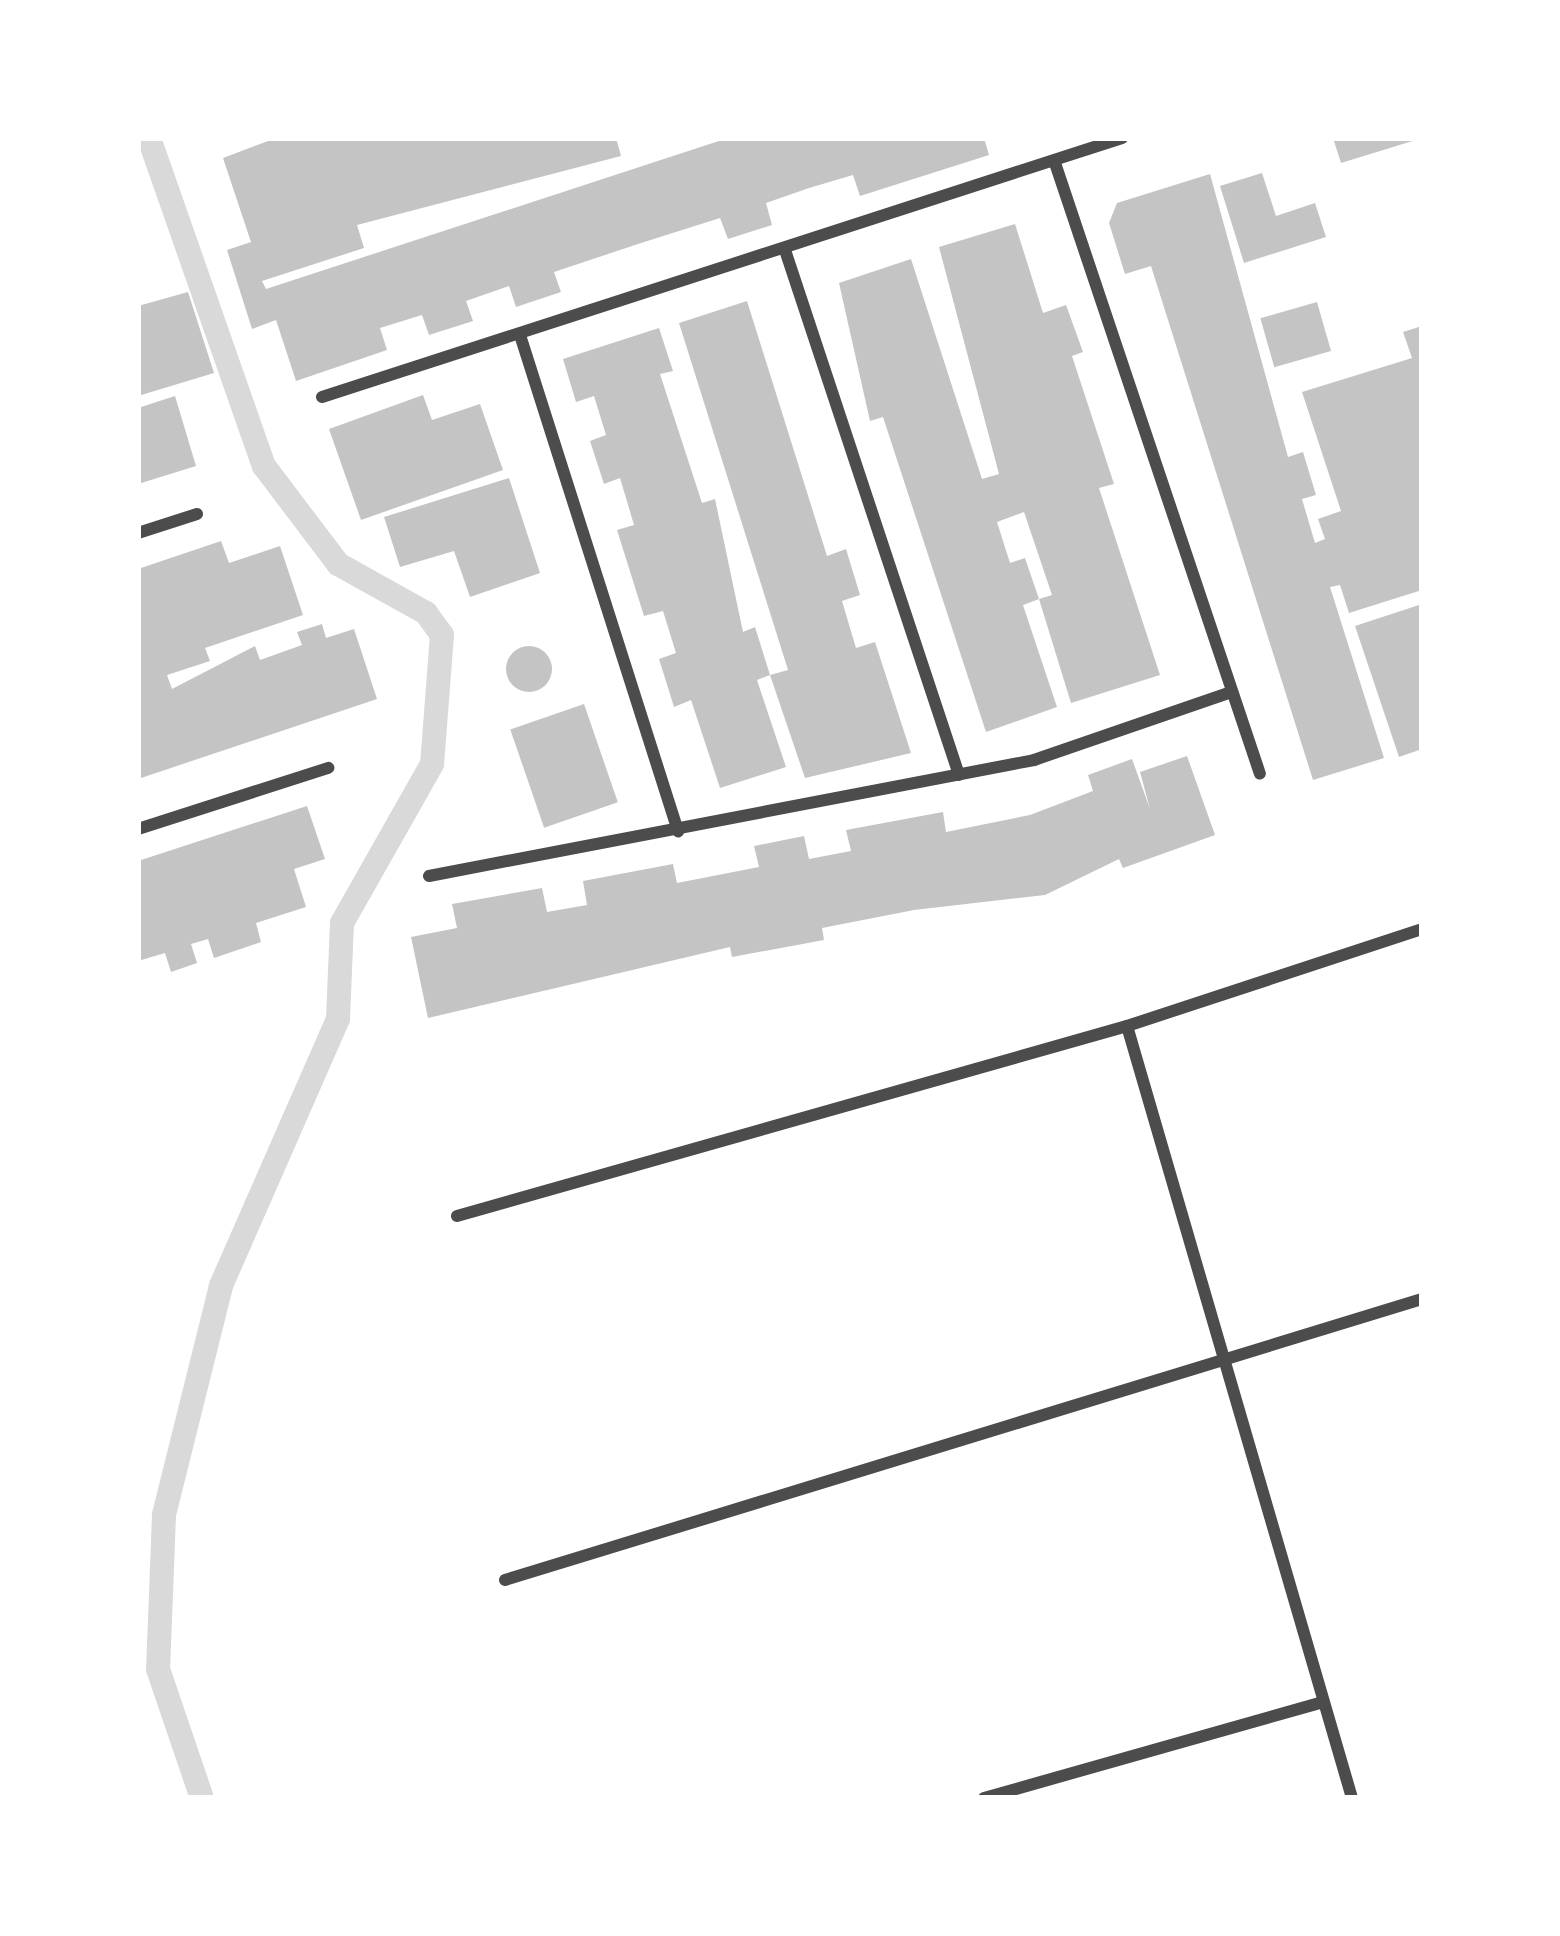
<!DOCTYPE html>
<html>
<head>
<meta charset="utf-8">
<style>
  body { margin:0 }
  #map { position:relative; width:1560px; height:1936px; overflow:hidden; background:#fff; font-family:Karla,sans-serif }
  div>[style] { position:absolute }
  .stream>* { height:24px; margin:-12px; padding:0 12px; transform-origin:12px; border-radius:12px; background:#d9d9d9 }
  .building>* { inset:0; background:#c4c4c4; transform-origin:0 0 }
  .round { border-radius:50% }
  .minor>* { height:12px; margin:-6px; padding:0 6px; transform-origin:6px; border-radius:6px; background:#4c4c4c }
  span { translate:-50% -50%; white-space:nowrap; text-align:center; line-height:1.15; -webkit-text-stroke:10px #fff; paint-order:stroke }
  .frame { position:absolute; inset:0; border:141px solid #fff; pointer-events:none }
</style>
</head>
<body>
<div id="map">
  <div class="stream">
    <i style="left:149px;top:138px;width:348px;rotate:70.7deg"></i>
    <i style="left:264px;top:466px;width:123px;rotate:52.9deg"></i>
    <i style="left:338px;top:564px;width:101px;rotate:29.1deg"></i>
    <i style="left:426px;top:613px;width:27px;rotate:54deg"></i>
    <i style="left:442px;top:635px;width:129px;rotate:94.4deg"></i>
    <i style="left:432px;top:764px;width:183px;rotate:119.5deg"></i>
    <i style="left:342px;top:923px;width:96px;rotate:92.4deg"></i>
    <i style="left:338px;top:1019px;width:292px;rotate:113.7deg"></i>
    <i style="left:221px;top:1286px;width:236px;rotate:104deg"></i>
    <i style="left:164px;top:1515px;width:154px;rotate:92.2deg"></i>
    <i style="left:158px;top:1669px;width:136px;rotate:71.2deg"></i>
  </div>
  <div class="building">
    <i style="clip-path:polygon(276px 138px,616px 138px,621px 156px,357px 225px,364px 248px,262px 281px,266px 289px,728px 138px,984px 138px,989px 155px,860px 196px,853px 175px,809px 188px,766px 203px,772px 225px,728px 239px,720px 218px,638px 244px,554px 272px,561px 292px,516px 307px,509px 286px,466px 301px,473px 321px,429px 335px,422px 315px,380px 328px,387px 350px,296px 381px,276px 320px,252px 329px,227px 250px,251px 242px,223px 158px)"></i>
    <i style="clip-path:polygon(1333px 138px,1418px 138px,1419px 139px,1341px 163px)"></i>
    <i style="clip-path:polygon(1262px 173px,1276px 216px,1315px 203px,1326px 237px,1244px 263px,1220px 186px)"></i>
    <i style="clip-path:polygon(1210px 174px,1288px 457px,1303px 452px,1316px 495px,1302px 499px,1315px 543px,1325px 539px,1318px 519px,1341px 511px,1302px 392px,1412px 358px,1403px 332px,1422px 326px,1422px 590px,1349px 613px,1340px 585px,1330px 587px,1384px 758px,1313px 780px,1151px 266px,1125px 274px,1109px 223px,1117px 203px)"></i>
    <i style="clip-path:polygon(1015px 224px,1043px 313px,1066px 305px,1083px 352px,1072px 356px,1114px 484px,1099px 488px,1160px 675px,1071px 703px,1039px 599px,1052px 595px,1024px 512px,1013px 516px,997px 522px,1010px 563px,1025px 558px,1039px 599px,1023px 605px,1057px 707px,986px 732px,883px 417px,870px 421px,839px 283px,911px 259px,982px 479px,999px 474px,939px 247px)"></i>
    <i style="clip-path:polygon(188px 292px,214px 373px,138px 396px,138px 306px)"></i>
    <i style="clip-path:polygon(747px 301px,827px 556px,846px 549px,860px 595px,842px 601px,856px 648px,875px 642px,911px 753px,805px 778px,770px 675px,757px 680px,786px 767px,720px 788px,691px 700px,674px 707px,659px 659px,676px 653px,663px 611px,644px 616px,617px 530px,634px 525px,620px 478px,604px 484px,590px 441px,606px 435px,594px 396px,576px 402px,563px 359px,659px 328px,673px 371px,660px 374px,702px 503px,715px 499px,743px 632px,755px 627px,770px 675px,788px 670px,679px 323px)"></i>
    <i style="left:1317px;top:302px;width:51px;height:59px;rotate:74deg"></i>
    <i style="clip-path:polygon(423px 395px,432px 420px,480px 404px,503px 470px,361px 520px,329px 429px)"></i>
    <i style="clip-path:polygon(175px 396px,196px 466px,138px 484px,138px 408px)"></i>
    <i style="clip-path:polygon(509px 478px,540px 573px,470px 597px,454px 551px,400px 567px,384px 517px)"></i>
    <i style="clip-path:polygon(221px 541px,229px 563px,280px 546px,303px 615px,205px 648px,210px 661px,167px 675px,172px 689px,255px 646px,260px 660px,302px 645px,297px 632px,322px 624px,326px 638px,354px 629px,377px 699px,138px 779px,138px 569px)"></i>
    <i style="clip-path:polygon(1422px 604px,1422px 749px,1399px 757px,1355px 626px)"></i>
    <i class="round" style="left:506px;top:646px;width:46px;height:46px"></i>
    <i style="left:584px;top:704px;width:104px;height:78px;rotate:71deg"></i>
    <i style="clip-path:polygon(1187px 756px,1215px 835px,1123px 868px,1119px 859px,1045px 895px,914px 910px,822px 928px,824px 940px,732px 957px,730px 947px,428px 1018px,411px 937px,457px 928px,452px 904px,542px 888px,547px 912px,587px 905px,583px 881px,673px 864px,677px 883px,759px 867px,754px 846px,804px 836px,809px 859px,851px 851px,846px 830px,943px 812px,946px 832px,1030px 815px,1093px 791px,1088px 775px,1132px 759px,1150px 809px,1140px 772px)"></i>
    <i style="clip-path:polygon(307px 806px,325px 859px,294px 869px,306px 907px,256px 923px,261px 942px,214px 958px,208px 939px,191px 944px,197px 963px,171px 972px,165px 953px,138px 961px,138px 861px)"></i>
  </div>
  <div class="minor">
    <i style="left:1055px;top:163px;width:644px;rotate:71.45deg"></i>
    <i style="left:785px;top:250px;width:553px;rotate:71.66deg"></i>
    <i style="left:520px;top:335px;width:521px;rotate:72.33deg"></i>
    <i style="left:322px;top:397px;width:841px;rotate:-17.94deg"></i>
    <i style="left:138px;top:533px;width:62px;rotate:-17.9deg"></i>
    <i style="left:138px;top:829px;width:200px;rotate:-17.8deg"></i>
    <i style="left:429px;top:876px;width:616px;rotate:-10.85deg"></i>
    <i style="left:1034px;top:760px;width:208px;rotate:-19deg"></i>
    <i style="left:1127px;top:1026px;width:804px;rotate:73.75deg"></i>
    <i style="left:457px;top:1216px;width:696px;rotate:-15.83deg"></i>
    <i style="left:1127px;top:1026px;width:311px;rotate:-18.2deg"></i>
    <i style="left:505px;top:1580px;width:959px;rotate:-17.04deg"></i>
    <i style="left:984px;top:1798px;width:353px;rotate:-15.8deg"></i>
  </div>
  <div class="frame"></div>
</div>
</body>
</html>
